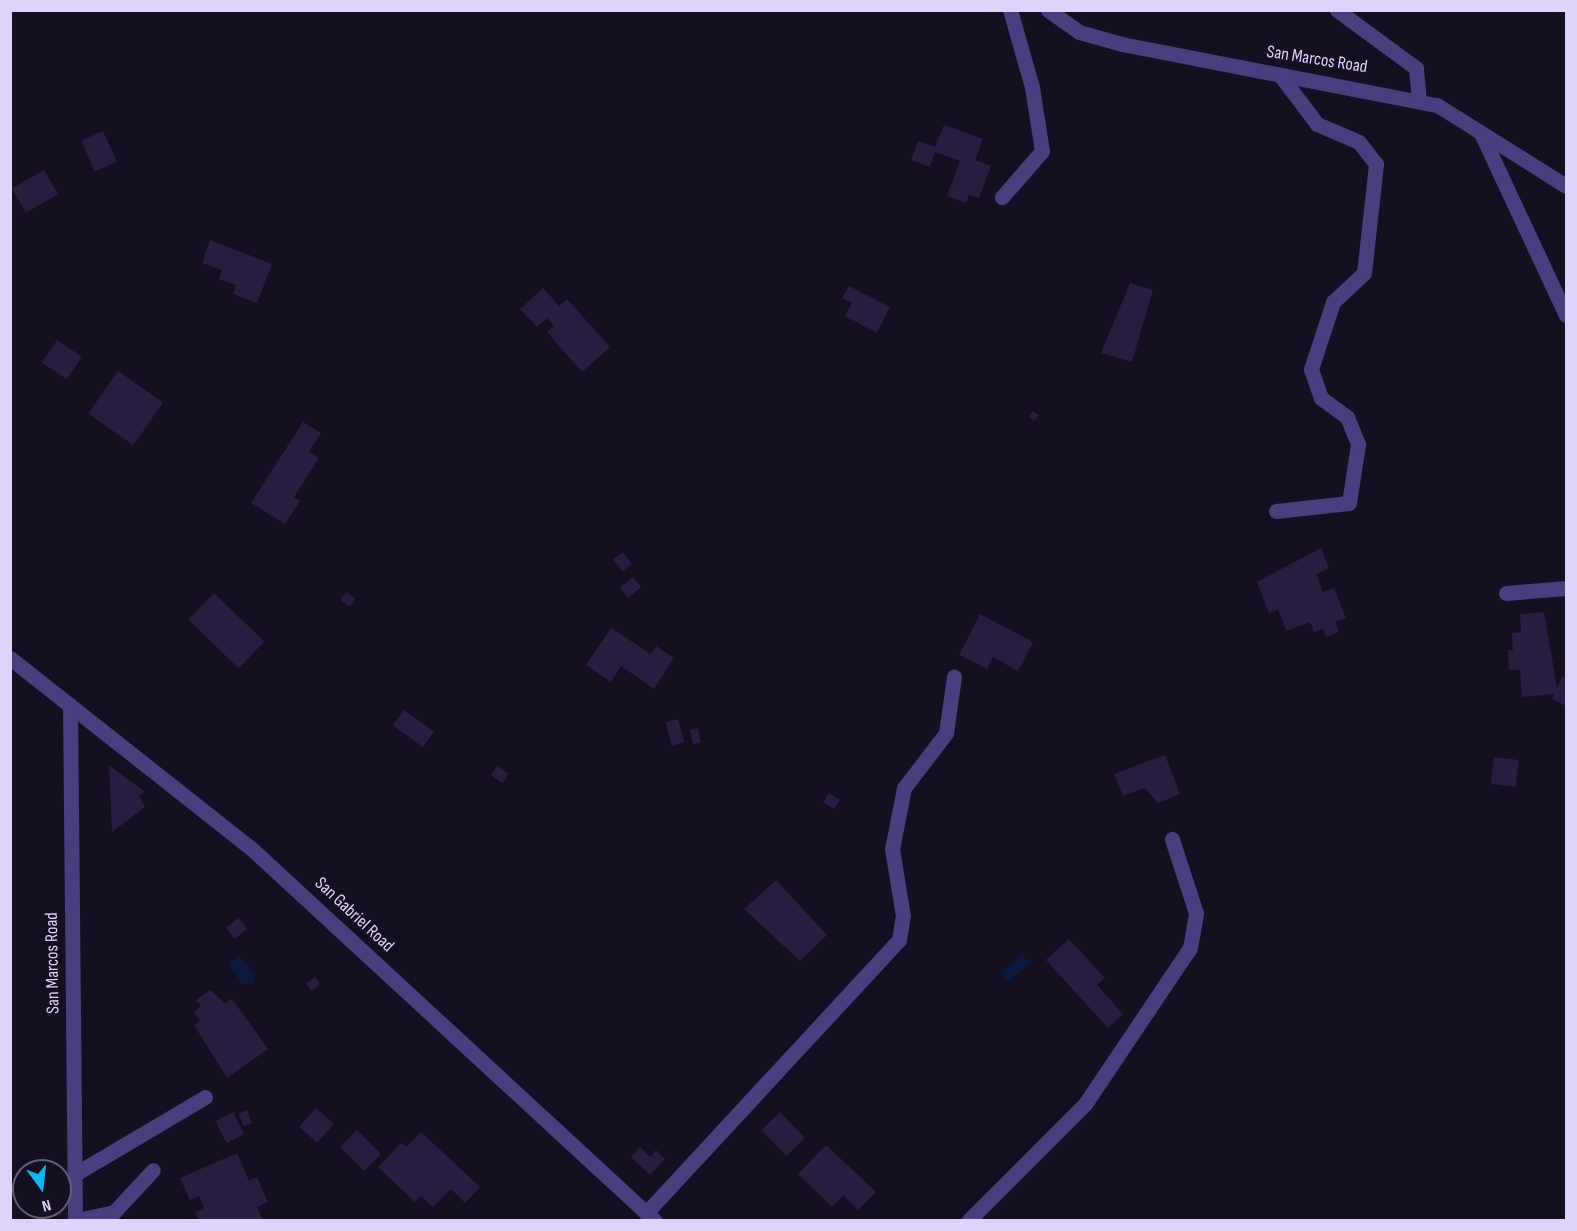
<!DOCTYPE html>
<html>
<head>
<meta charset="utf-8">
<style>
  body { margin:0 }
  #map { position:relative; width:1577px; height:1231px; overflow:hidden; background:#150f22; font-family:"Sofia Sans Condensed",sans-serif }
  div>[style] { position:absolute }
  .water>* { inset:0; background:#0d183d; transform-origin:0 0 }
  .building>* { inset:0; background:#2a1d42; transform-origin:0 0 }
  .minor>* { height:15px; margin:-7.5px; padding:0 7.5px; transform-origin:7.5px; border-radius:7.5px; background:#493e7e }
  .tertiary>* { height:15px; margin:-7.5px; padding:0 7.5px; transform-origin:7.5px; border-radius:7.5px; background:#493e7e }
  span { translate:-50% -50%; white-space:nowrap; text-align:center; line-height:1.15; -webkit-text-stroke:6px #150f22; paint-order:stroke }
  .street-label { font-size:18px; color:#ded3fc }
  .frame { position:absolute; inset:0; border:12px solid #ded3fc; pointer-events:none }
  .north { position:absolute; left:12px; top:1159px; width:60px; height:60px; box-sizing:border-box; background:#150f22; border:2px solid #655d79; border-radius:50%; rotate:165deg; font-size:16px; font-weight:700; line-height:24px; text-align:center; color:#ded3fc }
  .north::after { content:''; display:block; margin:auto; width:21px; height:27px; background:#10b6eb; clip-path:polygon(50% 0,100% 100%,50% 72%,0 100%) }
</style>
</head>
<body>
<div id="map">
  <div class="water">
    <i style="left:1022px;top:954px;width:12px;height:28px;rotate:48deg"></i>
    <i style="clip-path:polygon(239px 955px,256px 975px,252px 984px,242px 984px,228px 963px)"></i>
  </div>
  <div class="building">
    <i style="clip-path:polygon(944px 125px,983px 139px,975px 160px,991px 166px,979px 198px,969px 195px,966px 203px,947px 196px,960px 161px,935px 152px,930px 167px,911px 160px,918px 141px,935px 147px)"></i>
    <i style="left:103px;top:131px;width:34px;height:24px;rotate:66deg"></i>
    <i style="left:44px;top:170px;width:28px;height:37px;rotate:60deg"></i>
    <i style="clip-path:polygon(210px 240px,272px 264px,257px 303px,233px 294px,236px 285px,219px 279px,222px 270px,202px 263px)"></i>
    <i style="clip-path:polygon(1130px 283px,1153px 290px,1132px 362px,1101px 353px)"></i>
    <i style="clip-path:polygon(849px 286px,890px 307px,877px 333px,845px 316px,852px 303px,842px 298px)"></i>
    <i style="clip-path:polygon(543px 288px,559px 306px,567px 299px,610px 347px,582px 372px,547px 332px,554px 326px,547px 318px,537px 327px,520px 309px)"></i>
    <i style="left:57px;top:340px;width:30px;height:27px;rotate:34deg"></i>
    <i style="left:118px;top:371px;width:55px;height:52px;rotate:35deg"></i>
    <i style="clip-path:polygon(1033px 411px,1039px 415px,1034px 421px,1029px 416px)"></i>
    <i style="clip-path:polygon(303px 422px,321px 433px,309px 452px,319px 458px,294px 497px,300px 501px,285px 524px,251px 503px)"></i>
    <i style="clip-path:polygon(1321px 548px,1329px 568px,1316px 574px,1323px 592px,1334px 588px,1346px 618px,1335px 622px,1339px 632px,1326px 637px,1323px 629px,1314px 632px,1310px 622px,1286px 631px,1278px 609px,1269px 613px,1257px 582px)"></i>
    <i style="left:623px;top:552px;width:15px;height:12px;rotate:53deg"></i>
    <i style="left:633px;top:577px;width:13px;height:17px;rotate:51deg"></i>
    <i style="left:346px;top:592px;width:11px;height:10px;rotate:34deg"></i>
    <i style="left:214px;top:593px;width:70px;height:37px;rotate:44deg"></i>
    <i style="clip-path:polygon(1544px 612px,1557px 688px,1562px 676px,1566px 678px,1566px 706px,1552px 699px,1554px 694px,1522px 697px,1520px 670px,1509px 670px,1508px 650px,1513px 650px,1512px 633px,1521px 632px,1520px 614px)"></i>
    <i style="clip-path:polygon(980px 614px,1033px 642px,1018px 671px,993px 657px,987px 669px,959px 655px)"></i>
    <i style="clip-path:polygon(611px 628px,651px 654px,656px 646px,674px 658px,654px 689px,621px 666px,611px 682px,586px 665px)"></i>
    <i style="left:404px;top:710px;width:37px;height:19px;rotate:36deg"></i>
    <i style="left:678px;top:719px;width:24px;height:13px;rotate:75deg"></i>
    <i style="left:698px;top:728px;width:15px;height:8px;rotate:79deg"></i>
    <i style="clip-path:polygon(1165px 755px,1180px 794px,1158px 803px,1145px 788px,1123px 796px,1114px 774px)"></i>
    <i style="left:1494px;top:757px;width:25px;height:27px;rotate:7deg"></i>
    <i style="clip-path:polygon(109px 765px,145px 792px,139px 796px,145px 807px,112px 832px)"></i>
    <i style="left:497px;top:766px;width:14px;height:11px;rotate:34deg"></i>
    <i style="left:829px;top:793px;width:13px;height:11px;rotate:32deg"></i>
    <i style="clip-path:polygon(776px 880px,827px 935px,800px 961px,744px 909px)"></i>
    <i style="left:239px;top:918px;width:14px;height:16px;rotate:54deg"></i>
    <i style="clip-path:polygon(1069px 939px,1105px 978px,1097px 985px,1123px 1014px,1108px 1028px,1046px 960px)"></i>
    <i style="left:315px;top:977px;width:9px;height:11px;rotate:54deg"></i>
    <i style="clip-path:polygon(210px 990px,225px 1003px,232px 999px,268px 1049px,227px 1078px,194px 1025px,200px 1021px,194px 1012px,201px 1006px,196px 1000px)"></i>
    <i style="left:316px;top:1108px;width:24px;height:25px;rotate:42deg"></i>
    <i style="left:247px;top:1110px;width:14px;height:9px;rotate:69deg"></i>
    <i style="left:233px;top:1112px;width:25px;height:20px;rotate:63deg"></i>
    <i style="left:780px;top:1112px;width:36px;height:26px;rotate:46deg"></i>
    <i style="left:357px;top:1130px;width:34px;height:24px;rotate:45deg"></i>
    <i style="clip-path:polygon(421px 1132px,480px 1187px,465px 1203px,451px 1189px,433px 1207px,421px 1196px,415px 1202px,378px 1167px,401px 1143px,406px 1147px)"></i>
    <i style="clip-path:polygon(826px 1145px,876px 1192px,858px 1210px,843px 1195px,832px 1207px,798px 1174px)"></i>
    <i style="clip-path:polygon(640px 1147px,650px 1157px,656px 1150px,665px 1159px,650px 1175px,631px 1157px)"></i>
    <i style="clip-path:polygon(237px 1153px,249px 1181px,257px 1177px,268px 1202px,257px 1207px,263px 1220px,199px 1220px,195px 1212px,204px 1209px,199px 1196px,190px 1200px,180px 1178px)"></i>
  </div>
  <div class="minor">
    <i style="left:1048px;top:10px;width:38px;rotate:35deg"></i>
    <i style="left:1079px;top:32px;width:45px;rotate:15.6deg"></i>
    <i style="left:1122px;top:44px;width:321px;rotate:11deg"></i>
    <i style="left:1437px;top:105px;width:152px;rotate:32.1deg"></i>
    <i style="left:1337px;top:10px;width:98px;rotate:36.3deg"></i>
    <i style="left:1416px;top:68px;width:32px;rotate:85deg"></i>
    <i style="left:1481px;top:133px;width:201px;rotate:65deg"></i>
    <i style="left:1002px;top:197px;width:61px;rotate:-49deg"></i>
    <i style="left:1042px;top:151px;width:65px;rotate:-98.9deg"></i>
    <i style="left:1032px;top:87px;width:80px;rotate:-105.9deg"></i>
    <i style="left:1276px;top:511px;width:73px;rotate:-6.3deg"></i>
    <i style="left:1349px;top:503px;width:60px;rotate:-81.3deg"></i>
    <i style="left:1358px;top:444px;width:29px;rotate:-112deg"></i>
    <i style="left:1347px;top:417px;width:32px;rotate:-144deg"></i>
    <i style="left:1321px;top:398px;width:31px;rotate:-109deg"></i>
    <i style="left:1311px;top:369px;width:71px;rotate:-71.8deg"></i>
    <i style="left:1333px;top:302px;width:42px;rotate:-43.1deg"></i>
    <i style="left:1364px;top:273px;width:110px;rotate:-83.7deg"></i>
    <i style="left:1376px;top:164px;width:28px;rotate:-128deg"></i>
    <i style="left:1359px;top:142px;width:46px;rotate:-156.8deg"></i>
    <i style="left:1317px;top:124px;width:61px;rotate:-127.1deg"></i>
    <i style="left:1506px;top:593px;width:60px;rotate:-4.8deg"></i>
    <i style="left:75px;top:1174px;width:151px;rotate:-30.6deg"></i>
    <i style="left:646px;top:1213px;width:372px;rotate:-47.2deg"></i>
    <i style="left:899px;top:940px;width:24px;rotate:-81deg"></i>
    <i style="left:903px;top:916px;width:68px;rotate:-99.3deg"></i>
    <i style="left:892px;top:849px;width:62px;rotate:-78.9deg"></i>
    <i style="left:904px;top:788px;width:69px;rotate:-52.6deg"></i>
    <i style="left:946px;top:733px;width:57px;rotate:-81.9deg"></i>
    <i style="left:77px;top:1220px;width:38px;rotate:-12deg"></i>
    <i style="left:114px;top:1212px;width:57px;rotate:-47.1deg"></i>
    <i style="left:969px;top:1220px;width:164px;rotate:-45deg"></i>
    <i style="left:1085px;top:1104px;width:188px;rotate:-56.1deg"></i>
    <i style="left:1190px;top:948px;width:36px;rotate:-80deg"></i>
    <i style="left:1196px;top:913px;width:78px;rotate:-108deg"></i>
  </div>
  <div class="tertiary">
    <i style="left:10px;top:658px;width:310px;rotate:38.3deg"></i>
    <i style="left:253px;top:850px;width:546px;rotate:42.7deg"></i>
    <i style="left:70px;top:705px;width:515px;rotate:89.44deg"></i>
  </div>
  <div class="street-label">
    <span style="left:1317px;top:60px;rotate:9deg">San Marcos Road</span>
    <span style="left:354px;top:915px;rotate:43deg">San Gabriel Road</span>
    <span style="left:53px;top:963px;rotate:-91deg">San Marcos Road</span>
  </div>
  <div class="frame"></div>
  <div class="north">N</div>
</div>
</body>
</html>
